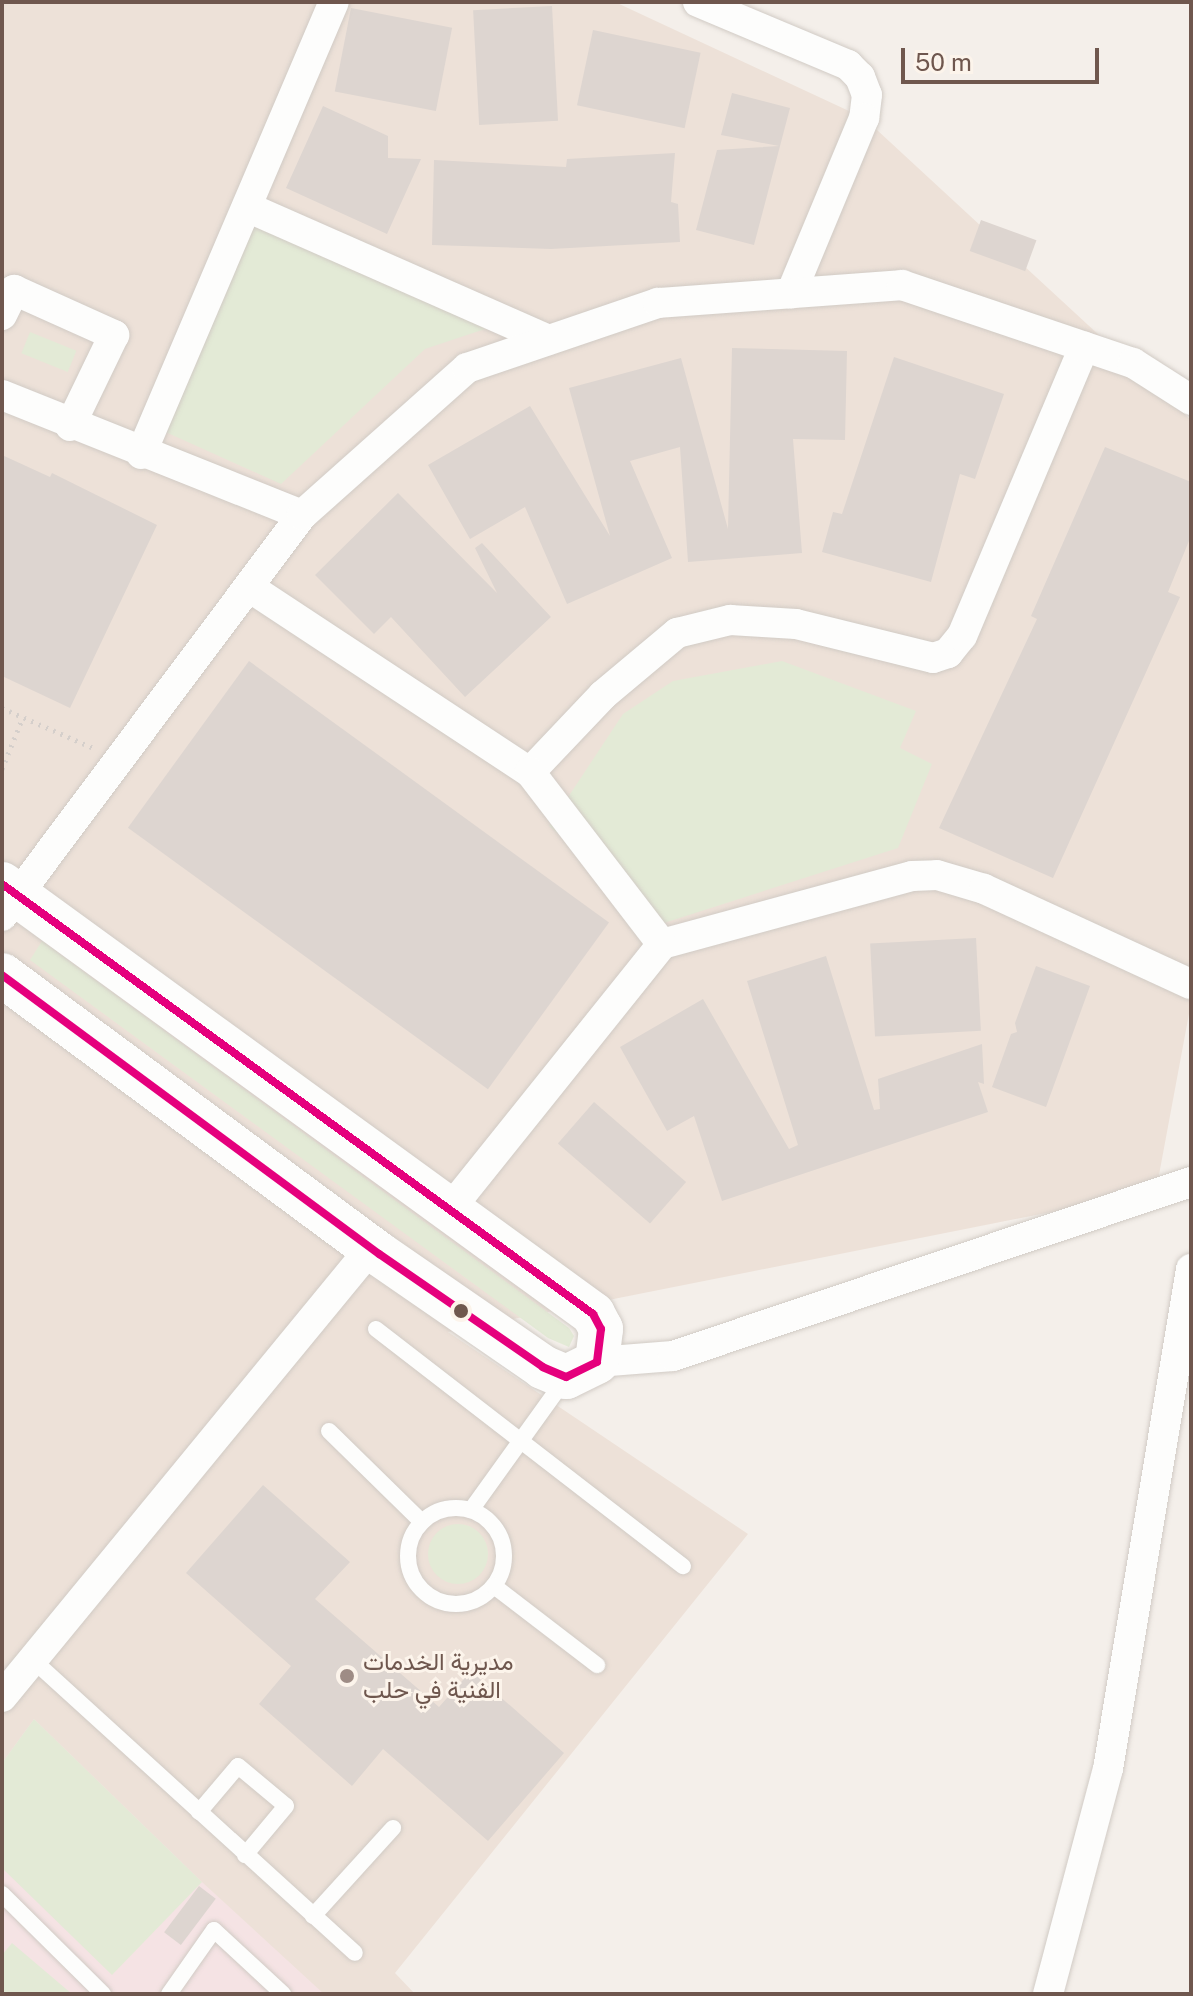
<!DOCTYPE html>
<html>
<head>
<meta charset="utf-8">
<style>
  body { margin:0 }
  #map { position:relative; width:1193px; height:1996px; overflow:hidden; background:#f4efea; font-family:"Public Sans",Vazirmatn,sans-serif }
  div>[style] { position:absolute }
  .residential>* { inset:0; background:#ede1d8 }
  .medical>* { inset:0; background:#f5e3e4 }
  .green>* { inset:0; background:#e3ead6; transform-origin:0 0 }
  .round { border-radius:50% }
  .building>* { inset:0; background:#ddd5d0; transform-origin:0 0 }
  .path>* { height:5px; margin-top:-2.5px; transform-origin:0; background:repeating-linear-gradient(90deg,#d5cfcb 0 2px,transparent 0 8px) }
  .roads { filter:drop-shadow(0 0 2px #d1cbc5) drop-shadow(0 0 2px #d1cbc5) }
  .lane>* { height:16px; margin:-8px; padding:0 8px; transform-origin:8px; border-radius:8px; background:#fdfdfc }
  .lane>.ring { margin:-8px; padding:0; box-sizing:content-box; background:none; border:16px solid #fdfdfc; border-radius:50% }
  .street>* { height:30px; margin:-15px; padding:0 15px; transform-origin:15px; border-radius:15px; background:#fdfdfc }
  .secondary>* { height:44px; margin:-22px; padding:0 22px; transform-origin:22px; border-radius:22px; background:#fdfdfc }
  .bus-1>* { height:8px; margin:-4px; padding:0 4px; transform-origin:4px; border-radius:4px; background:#e5007d }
  .dots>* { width:22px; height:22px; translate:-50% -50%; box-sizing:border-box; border:4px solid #fcf4eb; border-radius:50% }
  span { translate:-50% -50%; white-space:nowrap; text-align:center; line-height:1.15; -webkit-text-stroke:6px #fcf4eb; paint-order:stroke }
  .poi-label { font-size:24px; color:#6f574e }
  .left { translate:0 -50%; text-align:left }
  .frame { position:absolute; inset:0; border:4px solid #6f574e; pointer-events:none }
  .scale { position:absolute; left:901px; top:48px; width:198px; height:36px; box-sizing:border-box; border:4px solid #6f574e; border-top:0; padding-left:10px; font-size:24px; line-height:28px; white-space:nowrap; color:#6f574e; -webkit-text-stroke:6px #fcf4eb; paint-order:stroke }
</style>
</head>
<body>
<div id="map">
  <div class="residential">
    <i style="clip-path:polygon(2px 2px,615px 2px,864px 118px,1191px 420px,1191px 1003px,1156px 1191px,448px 1332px,748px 1534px,395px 1973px,415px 1994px,2px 1994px)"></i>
  </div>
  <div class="medical">
    <i style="clip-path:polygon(34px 1719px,202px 1882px,324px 1994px,2px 1994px,2px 1763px)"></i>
  </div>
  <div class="green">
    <i style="clip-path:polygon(262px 226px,497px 325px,425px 349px,281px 484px,150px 425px,238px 228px)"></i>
    <i style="left:30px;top:332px;width:50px;height:23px;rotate:22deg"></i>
    <i style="clip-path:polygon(782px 661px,916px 711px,900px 748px,932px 764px,898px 848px,664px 923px,549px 826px,623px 714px,673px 681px)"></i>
    <i style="clip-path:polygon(42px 941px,569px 1328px,574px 1336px,569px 1347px,548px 1338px,30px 960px)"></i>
    <i class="round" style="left:428px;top:1524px;width:60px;height:60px"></i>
    <i style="clip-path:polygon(34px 1719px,202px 1882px,112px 1975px,2px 1868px,2px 1763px)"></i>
    <i style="clip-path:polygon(12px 1943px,72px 1994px,2px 1994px,2px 1955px)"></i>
  </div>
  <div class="building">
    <i style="left:552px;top:6px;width:115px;height:79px;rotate:87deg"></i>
    <i style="left:351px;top:8px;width:103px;height:85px;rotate:11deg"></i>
    <i style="left:593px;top:30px;width:110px;height:77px;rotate:12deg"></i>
    <i style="clip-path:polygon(732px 93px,790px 108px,754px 245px,696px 230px,717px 150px,779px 146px,721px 135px)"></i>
    <i style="clip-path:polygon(323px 106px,388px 136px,388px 158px,421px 159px,387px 234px,286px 188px)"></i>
    <i style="clip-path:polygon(675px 153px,671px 202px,678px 204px,680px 242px,551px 249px,432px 245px,434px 160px,566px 167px,567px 159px)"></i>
    <i style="left:981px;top:220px;width:59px;height:33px;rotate:20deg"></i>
    <i style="clip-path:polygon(732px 348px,847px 351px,845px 440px,793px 439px,802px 553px,688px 562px,680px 447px,630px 461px,672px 558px,567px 604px,525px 507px,470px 539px,428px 465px,530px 406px,610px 536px,569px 388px,681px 358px,728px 529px)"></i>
    <i style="clip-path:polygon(894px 357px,1004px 394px,975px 479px,960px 474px,931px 582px,822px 552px,833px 512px,842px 514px)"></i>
    <i style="clip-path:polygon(1105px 447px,1191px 482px,1191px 536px,1168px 592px,1180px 597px,1053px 878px,939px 828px,1037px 619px,1031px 616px)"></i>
    <i style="clip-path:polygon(2px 455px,50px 477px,52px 473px,157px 525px,70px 708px,2px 676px)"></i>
    <i style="clip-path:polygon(398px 493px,497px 593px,475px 548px,482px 543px,551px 617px,465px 697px,391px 617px,374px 634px,315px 575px)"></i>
    <i style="left:249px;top:661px;width:445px;height:206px;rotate:36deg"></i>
    <i style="left:976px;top:938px;width:93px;height:106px;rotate:87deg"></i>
    <i style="clip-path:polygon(826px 956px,874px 1110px,880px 1109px,878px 1079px,982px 1044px,984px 1084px,978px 1082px,988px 1112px,722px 1201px,694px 1116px,667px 1131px,620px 1047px,703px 999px,789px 1149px,798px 1145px,747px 981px)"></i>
    <i style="clip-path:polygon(1036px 966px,1090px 986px,1046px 1107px,992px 1087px,1011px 1034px,1017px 1032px,1015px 1023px)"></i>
    <i style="left:594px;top:1102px;width:122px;height:55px;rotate:41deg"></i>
    <i style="clip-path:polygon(263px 1485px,350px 1562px,315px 1599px,439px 1707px,471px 1671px,564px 1753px,488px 1841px,383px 1749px,352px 1786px,259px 1704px,291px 1666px,186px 1573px)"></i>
    <i style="left:199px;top:1886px;width:21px;height:58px;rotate:37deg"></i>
  </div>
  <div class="path">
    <i style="left:2px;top:708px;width:103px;rotate:23.6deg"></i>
    <i style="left:2px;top:769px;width:56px;rotate:-68deg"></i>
  </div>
  <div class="roads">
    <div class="lane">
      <i style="left:376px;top:1329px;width:388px;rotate:37.7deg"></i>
      <i style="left:329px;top:1431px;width:130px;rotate:44.4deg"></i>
      <i class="ring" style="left:408px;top:1508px;width:80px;height:80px"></i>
      <i style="left:471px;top:1510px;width:163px;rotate:-54.3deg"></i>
      <i style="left:494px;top:1586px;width:130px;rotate:37.5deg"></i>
      <i style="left:33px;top:1660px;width:435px;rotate:42.3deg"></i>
      <i style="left:199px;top:1812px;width:60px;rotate:-49.7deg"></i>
      <i style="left:238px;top:1766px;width:62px;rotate:39.8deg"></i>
      <i style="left:286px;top:1806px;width:64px;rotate:129.9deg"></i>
      <i style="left:2px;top:1894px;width:142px;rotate:44.7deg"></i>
      <i style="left:313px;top:1916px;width:119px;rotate:-47.7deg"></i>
      <i style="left:169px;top:1994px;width:78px;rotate:-54.9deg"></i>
      <i style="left:214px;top:1930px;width:94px;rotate:42.8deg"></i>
    </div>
    <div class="street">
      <i style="left:698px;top:2px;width:163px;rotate:22.8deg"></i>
      <i style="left:848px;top:65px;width:17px;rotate:45deg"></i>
      <i style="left:860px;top:77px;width:19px;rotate:69deg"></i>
      <i style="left:867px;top:95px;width:23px;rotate:97deg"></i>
      <i style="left:864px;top:118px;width:190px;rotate:112.6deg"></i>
      <i style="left:247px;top:207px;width:329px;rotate:23.8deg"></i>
      <i style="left:2px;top:315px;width:28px;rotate:-64deg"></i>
      <i style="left:14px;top:290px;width:110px;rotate:24.2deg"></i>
      <i style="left:114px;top:335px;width:101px;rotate:115.8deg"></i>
      <i style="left:2px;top:395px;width:323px;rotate:21.8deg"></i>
      <i style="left:141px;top:454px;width:491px;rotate:-66.9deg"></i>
      <i style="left:249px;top:587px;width:336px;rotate:33.4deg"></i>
      <i style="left:530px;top:772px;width:106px;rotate:-46.5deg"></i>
      <i style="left:603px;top:695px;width:97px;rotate:-40deg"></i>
      <i style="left:677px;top:633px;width:55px;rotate:-13.8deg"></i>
      <i style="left:730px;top:620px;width:66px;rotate:3.5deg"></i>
      <i style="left:796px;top:624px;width:141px;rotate:13.9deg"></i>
      <i style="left:933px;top:658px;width:16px;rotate:-18deg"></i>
      <i style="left:948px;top:653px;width:22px;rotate:-51deg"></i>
      <i style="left:962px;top:636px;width:314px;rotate:-67.1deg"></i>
      <i style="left:530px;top:772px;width:217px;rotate:52.5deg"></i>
      <i style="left:662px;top:944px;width:259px;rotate:-15.2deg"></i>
      <i style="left:912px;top:876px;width:25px;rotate:-2deg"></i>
      <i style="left:937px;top:875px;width:49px;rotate:16.6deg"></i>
      <i style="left:984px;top:889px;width:228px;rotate:24.7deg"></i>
      <i style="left:2px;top:916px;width:501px;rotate:-53.2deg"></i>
      <i style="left:302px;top:515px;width:221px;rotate:-41.7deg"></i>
      <i style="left:467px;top:368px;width:202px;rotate:-18.8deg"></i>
      <i style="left:658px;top:303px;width:245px;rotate:-4.2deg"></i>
      <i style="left:902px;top:285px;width:244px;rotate:18.7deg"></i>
      <i style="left:1133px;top:363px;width:69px;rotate:32.5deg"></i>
      <i style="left:450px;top:1209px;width:339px;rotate:-51.3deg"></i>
      <i style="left:597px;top:1362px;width:76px;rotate:-4.5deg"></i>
      <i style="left:673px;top:1356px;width:546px;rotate:-18.57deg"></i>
      <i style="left:2px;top:1697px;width:581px;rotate:-50.59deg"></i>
      <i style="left:1048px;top:1994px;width:233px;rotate:-75.1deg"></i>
      <i style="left:1108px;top:1769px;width:507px;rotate:-80.57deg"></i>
    </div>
    <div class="secondary">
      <i style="left:2px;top:884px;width:731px;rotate:36.04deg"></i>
      <i style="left:593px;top:1314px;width:17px;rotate:62deg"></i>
      <i style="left:601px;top:1329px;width:33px;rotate:97deg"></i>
      <i style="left:597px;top:1362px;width:34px;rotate:154deg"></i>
      <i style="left:566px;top:1377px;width:25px;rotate:-157deg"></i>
      <i style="left:543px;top:1367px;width:199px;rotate:-145.4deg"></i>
      <i style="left:379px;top:1254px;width:469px;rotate:-143.5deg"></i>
    </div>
  </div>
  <div class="bus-1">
    <i style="left:2px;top:884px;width:731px;rotate:36.04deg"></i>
    <i style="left:593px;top:1314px;width:17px;rotate:62deg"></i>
    <i style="left:601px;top:1329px;width:33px;rotate:97deg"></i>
    <i style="left:597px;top:1362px;width:34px;rotate:154deg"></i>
    <i style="left:566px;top:1377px;width:25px;rotate:-157deg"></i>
    <i style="left:543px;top:1367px;width:199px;rotate:-145.4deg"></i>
    <i style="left:379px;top:1254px;width:469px;rotate:-143.5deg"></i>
  </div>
  <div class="dots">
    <i style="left:461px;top:1311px;background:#6f574e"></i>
    <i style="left:347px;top:1676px;background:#9e8c85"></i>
  </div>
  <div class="poi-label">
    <span class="left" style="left:363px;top:1676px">مديرية الخدمات<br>الفنية في حلب</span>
  </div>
  <div class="frame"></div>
  <div class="scale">50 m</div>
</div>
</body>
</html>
